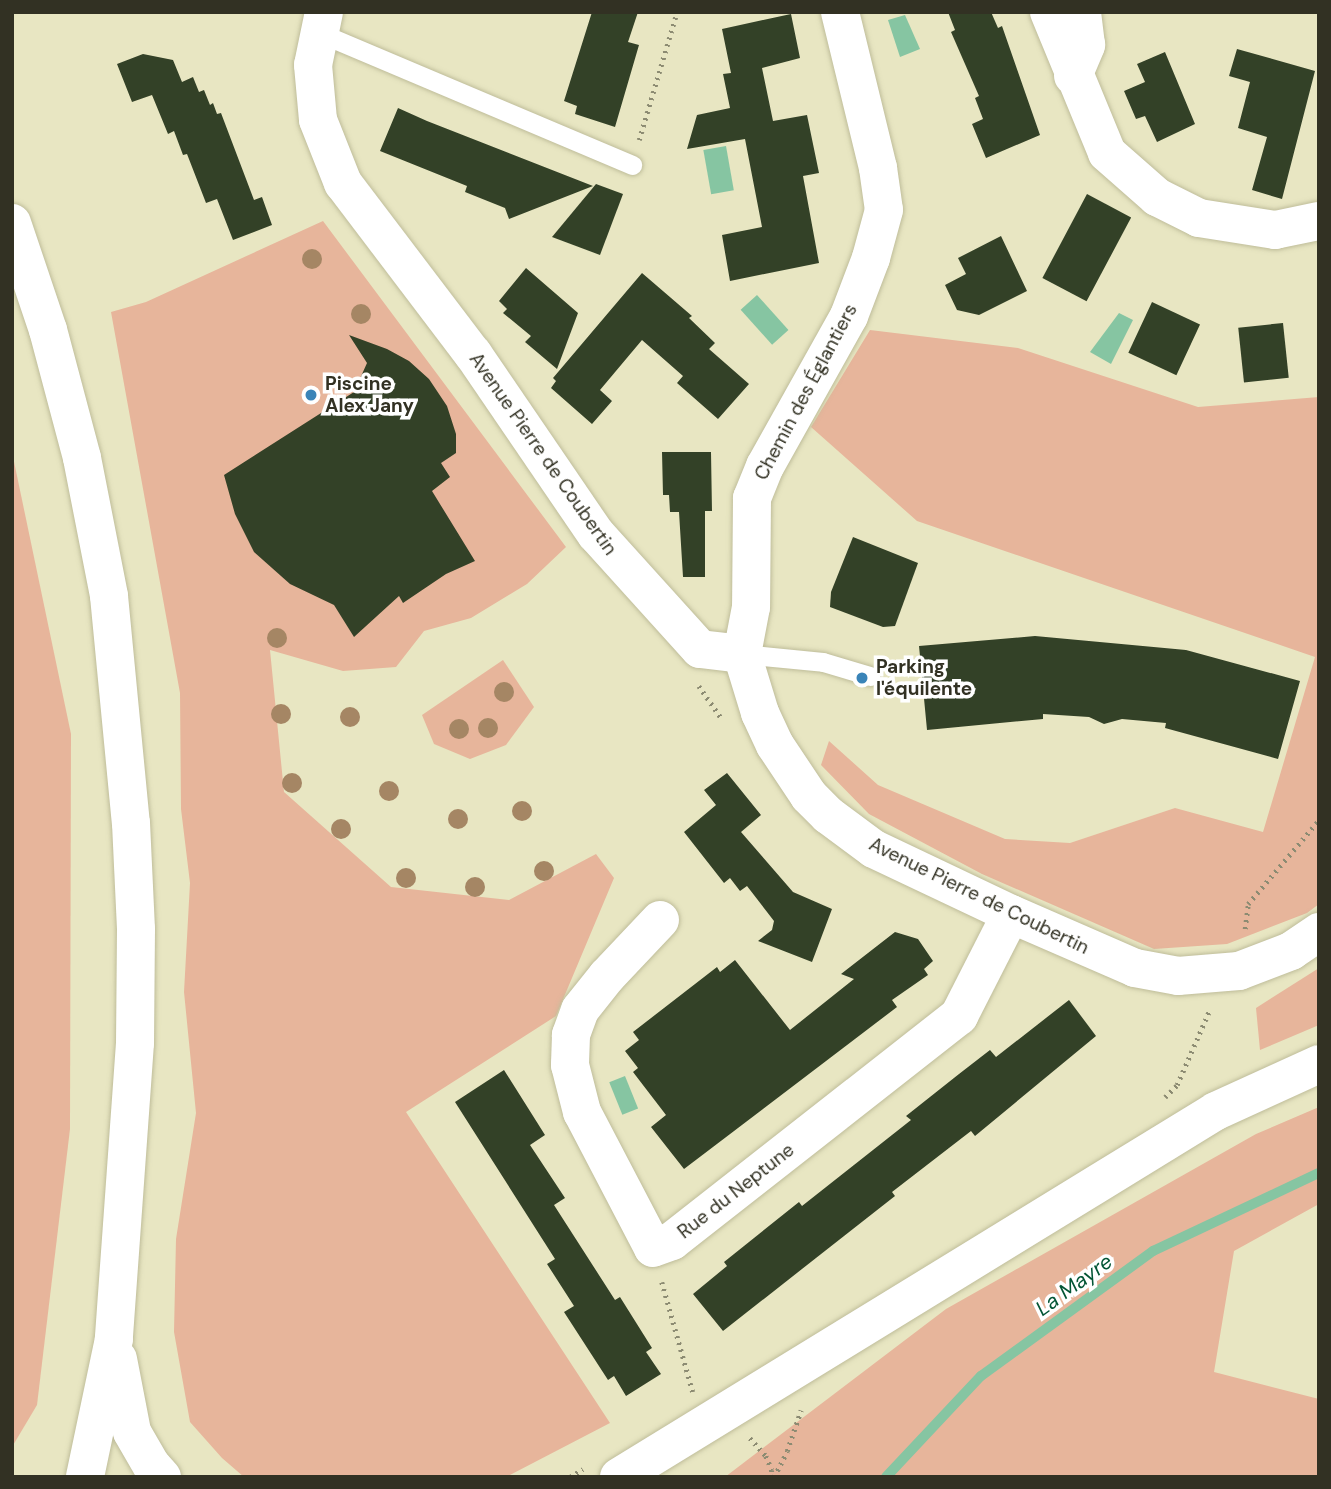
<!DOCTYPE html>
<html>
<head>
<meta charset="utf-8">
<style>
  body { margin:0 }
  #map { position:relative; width:1331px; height:1489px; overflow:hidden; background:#e8e6c2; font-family:"DM Sans",sans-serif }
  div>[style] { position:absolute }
  .green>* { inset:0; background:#e7b59b }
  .water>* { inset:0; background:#86c5a2; transform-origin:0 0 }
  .stream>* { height:10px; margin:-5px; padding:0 5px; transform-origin:5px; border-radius:5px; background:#86c5a2 }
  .building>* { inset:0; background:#334127; transform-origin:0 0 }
  .path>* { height:4.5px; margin-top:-2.25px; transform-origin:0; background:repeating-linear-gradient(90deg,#8c8b72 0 2px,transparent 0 7px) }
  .roads { filter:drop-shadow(0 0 2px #bfbd9a) drop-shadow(0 0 2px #bfbd9a) }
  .service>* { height:19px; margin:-9.5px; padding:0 9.5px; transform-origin:9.5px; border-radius:9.5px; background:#fff }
  .minor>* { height:38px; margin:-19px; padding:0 19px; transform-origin:19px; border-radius:19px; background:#fff }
  .secondary>* { height:38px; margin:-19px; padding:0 19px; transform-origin:19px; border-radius:19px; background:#fff }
  .primary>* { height:38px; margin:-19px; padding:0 19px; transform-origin:19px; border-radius:19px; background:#fff }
  .trees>* { width:20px; height:20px; margin:-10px; border-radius:50%; background:#a58664 }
  .dots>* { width:19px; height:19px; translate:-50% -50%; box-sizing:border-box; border:4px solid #fff; border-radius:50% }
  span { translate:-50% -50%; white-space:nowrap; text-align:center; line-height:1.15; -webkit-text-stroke:7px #fff; paint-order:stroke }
  .poi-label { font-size:19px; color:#323123; font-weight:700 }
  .left { translate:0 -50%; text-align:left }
  .street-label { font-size:19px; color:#323123 }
  .water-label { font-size:21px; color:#035535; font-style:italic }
  .frame { position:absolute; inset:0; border:14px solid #323123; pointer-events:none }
</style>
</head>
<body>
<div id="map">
  <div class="green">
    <i style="clip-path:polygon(323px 221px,566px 547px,527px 584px,471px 618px,424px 631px,396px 667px,343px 671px,270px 650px,284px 792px,391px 887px,509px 900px,596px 854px,614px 878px,556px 1016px,406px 1112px,610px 1423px,506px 1477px,244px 1477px,222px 1458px,190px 1422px,174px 1332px,176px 1239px,196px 1113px,184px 992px,190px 883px,181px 809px,180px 693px,111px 312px,146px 302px)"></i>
    <i style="clip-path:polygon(870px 330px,1018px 348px,1198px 407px,1319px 397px,1319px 904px,1307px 913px,1227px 944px,1154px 949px,982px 874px,869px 814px,821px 765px,829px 741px,878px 785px,1005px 839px,1070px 843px,1175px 808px,1263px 832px,1315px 657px,917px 521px,811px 427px)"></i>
    <i style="clip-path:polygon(12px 452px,71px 734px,70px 1129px,37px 1405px,12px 1447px)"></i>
    <i style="clip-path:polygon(503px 660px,534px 707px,506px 745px,470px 759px,434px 744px,422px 715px)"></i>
    <i style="clip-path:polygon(1319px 968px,1319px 1025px,1260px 1050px,1256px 1008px)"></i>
    <i style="clip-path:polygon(1319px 1107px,1319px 1204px,1234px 1251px,1214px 1372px,1319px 1399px,1319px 1477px,725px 1477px,946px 1309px,1256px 1134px)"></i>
  </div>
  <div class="water">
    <i style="clip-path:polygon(905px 15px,920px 49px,900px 57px,888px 20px)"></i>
    <i style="left:726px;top:146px;width:45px;height:23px;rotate:80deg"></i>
    <i style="left:757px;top:295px;width:47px;height:22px;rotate:48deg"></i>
    <i style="clip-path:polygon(1119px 313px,1133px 320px,1111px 364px,1090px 352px)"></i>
    <i style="left:625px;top:1076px;width:35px;height:17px;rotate:68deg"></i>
  </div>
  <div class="stream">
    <i style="left:886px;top:1477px;width:139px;rotate:-46.8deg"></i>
    <i style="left:981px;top:1376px;width:213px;rotate:-36deg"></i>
    <i style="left:1153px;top:1251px;width:183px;rotate:-25.2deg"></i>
  </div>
  <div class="building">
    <i style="clip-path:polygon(592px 12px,638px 12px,628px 42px,639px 45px,615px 127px,575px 114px,577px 106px,564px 101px)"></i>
    <i style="clip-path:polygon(948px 12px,991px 12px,998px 28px,1002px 26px,1040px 135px,986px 158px,972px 124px,983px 119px,975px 98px,979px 96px,951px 32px,955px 30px)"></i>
    <i style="clip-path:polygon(791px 14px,800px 58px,762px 68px,773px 121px,807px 115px,819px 173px,803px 176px,819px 263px,730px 281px,722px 235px,762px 227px,745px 139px,687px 149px,697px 115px,730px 108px,723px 74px,731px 73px,722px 29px)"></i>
    <i style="clip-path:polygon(1237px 49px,1315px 71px,1282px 199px,1252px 190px,1267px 137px,1238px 128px,1250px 82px,1229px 76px)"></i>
    <i style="clip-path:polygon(1165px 52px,1195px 124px,1157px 142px,1145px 116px,1136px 119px,1124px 91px,1145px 82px,1137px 64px)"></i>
    <i style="clip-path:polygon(143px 54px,173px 60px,182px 82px,193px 77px,199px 92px,204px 90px,210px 105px,213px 103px,217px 114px,221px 113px,254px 200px,262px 197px,272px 225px,233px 240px,217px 199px,206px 203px,187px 154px,183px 155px,174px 131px,168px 134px,152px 95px,132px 102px,117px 64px)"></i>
    <i style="clip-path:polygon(398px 108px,427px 121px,593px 186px,509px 219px,505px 208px,465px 192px,467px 186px,380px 151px)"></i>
    <i style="clip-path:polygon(596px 184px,623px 194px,600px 255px,552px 237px)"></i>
    <i style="left:1087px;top:194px;width:50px;height:95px;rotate:28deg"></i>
    <i style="clip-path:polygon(1001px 236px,1027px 291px,979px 315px,957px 310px,945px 285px,966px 274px,958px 258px)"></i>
    <i style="clip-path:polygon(526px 268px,578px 313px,557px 369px,525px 342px,531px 336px,503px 313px,507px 309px,499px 301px)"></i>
    <i style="clip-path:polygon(642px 273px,692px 316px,689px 318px,715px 343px,709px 349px,749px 384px,718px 419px,677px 383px,683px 376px,642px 340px,600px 390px,612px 401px,592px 424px,551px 388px,556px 381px,553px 378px)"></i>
    <i style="left:1152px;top:302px;width:53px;height:56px;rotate:25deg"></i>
    <i style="left:1283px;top:323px;width:55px;height:45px;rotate:84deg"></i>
    <i style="clip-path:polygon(349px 335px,387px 349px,409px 361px,429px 379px,447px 406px,456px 434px,456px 453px,441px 463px,450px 477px,432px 491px,475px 561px,446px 574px,403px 603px,399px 596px,354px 637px,334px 605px,290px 584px,254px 552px,235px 514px,224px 475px,354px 392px,367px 363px)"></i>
    <i style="clip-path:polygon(662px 452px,711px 452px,712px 511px,705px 511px,705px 577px,683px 577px,679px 512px,670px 512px,669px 495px,663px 495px)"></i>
    <i style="clip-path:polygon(853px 537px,918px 563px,895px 626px,883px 627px,830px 607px,831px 592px)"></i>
    <i style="clip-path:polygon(1035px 636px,1186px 650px,1300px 681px,1278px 759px,1165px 728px,1166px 723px,1122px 719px,1104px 724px,1089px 717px,1043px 714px,1043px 719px,927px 730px,919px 646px)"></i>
    <i style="clip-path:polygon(727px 773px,761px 815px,741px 832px,793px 892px,832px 909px,812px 962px,758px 941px,772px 930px,774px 921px,747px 886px,740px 891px,730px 878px,724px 883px,684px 832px,716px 805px,704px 790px)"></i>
    <i style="clip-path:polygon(895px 932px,918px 939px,933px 961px,924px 969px,928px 975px,892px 1000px,897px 1007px,684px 1169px,651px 1127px,666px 1115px,633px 1072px,638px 1068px,625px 1051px,639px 1040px,633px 1032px,717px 967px,720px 972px,735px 960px,790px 1030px,854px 979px,841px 974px)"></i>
    <i style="clip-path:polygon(1069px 1000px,1096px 1036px,975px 1136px,971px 1131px,892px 1192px,895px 1196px,723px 1331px,693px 1294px,727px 1266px,724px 1262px,799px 1202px,802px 1206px,911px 1120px,906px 1116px,959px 1074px,990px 1050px,996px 1057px)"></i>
    <i style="clip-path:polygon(504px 1070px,545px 1135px,530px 1145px,565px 1198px,554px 1205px,615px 1300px,620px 1297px,652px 1348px,646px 1352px,661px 1374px,626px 1396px,614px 1376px,608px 1380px,564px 1312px,574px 1306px,547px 1264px,555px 1259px,455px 1102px)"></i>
  </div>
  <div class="path">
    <i style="left:639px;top:140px;width:134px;rotate:-73.5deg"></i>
    <i style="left:699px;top:686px;width:40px;rotate:55.1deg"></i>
    <i style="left:1245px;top:929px;width:25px;rotate:-83deg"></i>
    <i style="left:1248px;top:904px;width:110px;rotate:-49.8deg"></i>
    <i style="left:1165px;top:1097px;width:17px;rotate:-45deg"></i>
    <i style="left:1177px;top:1085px;width:83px;rotate:-66.5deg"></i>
    <i style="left:662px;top:1282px;width:114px;rotate:74.3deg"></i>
    <i style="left:750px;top:1438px;width:24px;rotate:48deg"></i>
    <i style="left:766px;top:1456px;width:15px;rotate:67deg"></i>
    <i style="left:772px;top:1470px;width:7px;rotate:98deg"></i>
    <i style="left:570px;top:1477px;width:15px;rotate:-32deg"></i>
    <i style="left:774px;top:1477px;width:29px;rotate:-63deg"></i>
    <i style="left:787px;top:1451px;width:43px;rotate:-71.1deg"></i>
  </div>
  <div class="roads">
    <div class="service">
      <i style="left:320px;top:33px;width:339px;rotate:22.9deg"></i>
      <i style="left:742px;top:654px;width:81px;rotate:5.6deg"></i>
      <i style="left:823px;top:662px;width:49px;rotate:16.6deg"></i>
    </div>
    <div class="minor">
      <i style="left:324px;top:12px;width:54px;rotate:101.7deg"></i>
      <i style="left:313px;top:65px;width:55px;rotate:84.8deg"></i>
      <i style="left:318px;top:120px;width:68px;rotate:68.4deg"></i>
      <i style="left:343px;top:183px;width:215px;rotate:52.8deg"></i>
      <i style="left:473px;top:354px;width:218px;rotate:55.7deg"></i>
      <i style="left:596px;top:534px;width:155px;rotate:47.9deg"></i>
      <i style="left:700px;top:649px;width:42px;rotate:6.8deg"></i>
      <i style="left:840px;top:12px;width:161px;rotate:76.3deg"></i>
      <i style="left:878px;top:168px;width:42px;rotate:81.9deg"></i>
      <i style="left:884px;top:210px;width:50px;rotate:105.2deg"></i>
      <i style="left:871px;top:258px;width:62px;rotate:110.8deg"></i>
      <i style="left:849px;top:316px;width:172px;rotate:119.2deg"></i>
      <i style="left:765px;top:466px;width:35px;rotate:112deg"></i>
      <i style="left:752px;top:498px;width:109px;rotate:90.5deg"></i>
      <i style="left:751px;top:607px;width:48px;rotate:100.8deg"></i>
      <i style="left:742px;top:654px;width:62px;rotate:73deg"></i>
      <i style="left:760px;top:713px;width:35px;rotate:65deg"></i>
      <i style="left:775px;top:745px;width:61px;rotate:56.3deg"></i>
      <i style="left:809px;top:796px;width:27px;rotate:45deg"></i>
      <i style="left:828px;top:815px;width:57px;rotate:36.5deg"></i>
      <i style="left:874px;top:849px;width:152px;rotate:25.4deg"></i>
      <i style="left:1011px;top:914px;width:135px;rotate:23.5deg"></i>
      <i style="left:1135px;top:968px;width:44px;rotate:10.5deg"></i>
      <i style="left:1178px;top:976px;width:61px;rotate:-4.7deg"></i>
      <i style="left:1239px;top:971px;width:56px;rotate:-21deg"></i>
      <i style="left:1291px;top:951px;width:34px;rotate:-34deg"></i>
      <i style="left:1049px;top:12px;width:152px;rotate:67.6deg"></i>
      <i style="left:1107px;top:153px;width:67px;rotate:41.3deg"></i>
      <i style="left:1157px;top:197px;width:47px;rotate:26.6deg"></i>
      <i style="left:1199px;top:218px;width:77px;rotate:9deg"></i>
      <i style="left:1275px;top:230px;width:45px;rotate:-11.6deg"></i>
      <i style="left:1073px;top:76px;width:34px;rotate:-67deg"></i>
      <i style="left:1086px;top:45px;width:33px;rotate:-97deg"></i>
      <i style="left:660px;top:920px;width:77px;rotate:133.4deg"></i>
      <i style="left:607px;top:976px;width:43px;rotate:128.5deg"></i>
      <i style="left:580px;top:1010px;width:27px;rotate:110deg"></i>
      <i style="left:571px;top:1035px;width:30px;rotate:92deg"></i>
      <i style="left:570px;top:1065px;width:49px;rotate:75.7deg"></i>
      <i style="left:582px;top:1112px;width:153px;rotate:62.4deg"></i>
      <i style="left:653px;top:1248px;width:20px;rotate:-20deg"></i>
      <i style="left:672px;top:1241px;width:365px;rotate:-38.1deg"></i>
      <i style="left:959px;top:1016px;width:114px;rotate:-63deg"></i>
    </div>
    <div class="secondary">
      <i style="left:619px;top:1477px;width:700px;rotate:-31.51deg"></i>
      <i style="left:1216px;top:1111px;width:113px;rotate:-24.5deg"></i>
    </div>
    <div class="primary">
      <i style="left:12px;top:223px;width:113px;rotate:71.4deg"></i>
      <i style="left:48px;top:330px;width:132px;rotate:75.1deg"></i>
      <i style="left:82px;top:458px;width:141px;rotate:78.9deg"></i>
      <i style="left:109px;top:596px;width:228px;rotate:84.5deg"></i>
      <i style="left:131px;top:823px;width:106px;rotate:87.3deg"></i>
      <i style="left:136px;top:929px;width:114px;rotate:90.5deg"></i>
      <i style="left:135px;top:1043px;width:297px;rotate:94.1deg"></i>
      <i style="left:114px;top:1339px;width:141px;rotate:101.9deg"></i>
      <i style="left:118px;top:1359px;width:74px;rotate:79.1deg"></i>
      <i style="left:132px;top:1432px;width:39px;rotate:60deg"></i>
      <i style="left:152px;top:1466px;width:15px;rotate:48deg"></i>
    </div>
  </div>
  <div class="trees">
    <i style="left:312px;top:259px"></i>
    <i style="left:361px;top:314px"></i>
    <i style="left:277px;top:638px"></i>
    <i style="left:504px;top:692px"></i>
    <i style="left:281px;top:714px"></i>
    <i style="left:350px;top:717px"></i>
    <i style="left:488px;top:728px"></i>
    <i style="left:459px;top:729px"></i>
    <i style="left:292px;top:783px"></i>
    <i style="left:389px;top:791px"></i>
    <i style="left:522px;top:811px"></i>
    <i style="left:458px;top:819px"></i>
    <i style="left:341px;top:829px"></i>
    <i style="left:544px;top:871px"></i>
    <i style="left:406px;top:878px"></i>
    <i style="left:475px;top:887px"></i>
  </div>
  <div class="dots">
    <i style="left:311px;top:395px;background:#3a84b8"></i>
    <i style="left:862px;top:678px;background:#3a84b8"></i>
  </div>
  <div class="poi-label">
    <span class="left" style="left:325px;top:395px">Piscine<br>Alex Jany</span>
    <span class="left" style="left:876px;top:678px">Parking<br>l'équilente</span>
  </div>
  <div class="street-label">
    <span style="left:806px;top:392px;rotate:-62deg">Chemin des Églantiers</span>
    <span style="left:543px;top:454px;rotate:55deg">Avenue Pierre de Coubertin</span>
    <span style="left:979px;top:896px;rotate:26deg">Avenue Pierre de Coubertin</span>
    <span style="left:736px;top:1191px;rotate:-38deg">Rue du Neptune</span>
  </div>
  <div class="water-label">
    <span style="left:1074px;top:1285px;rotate:-36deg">La Mayre</span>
  </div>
  <div class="frame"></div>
</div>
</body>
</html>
